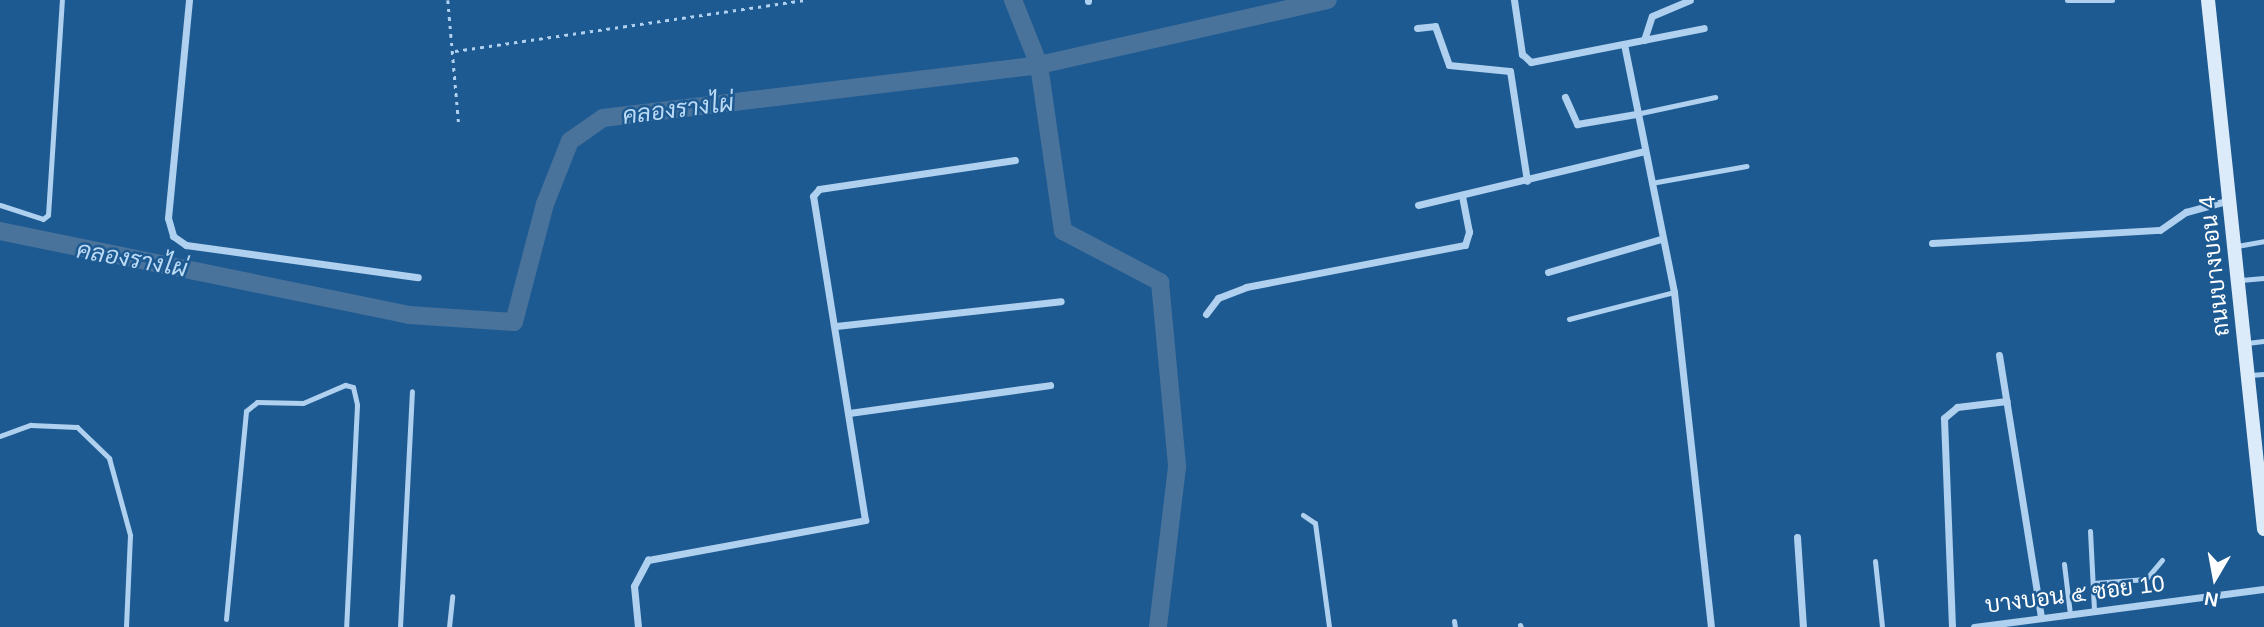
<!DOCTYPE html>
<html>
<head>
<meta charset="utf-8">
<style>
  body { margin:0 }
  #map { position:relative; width:2264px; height:627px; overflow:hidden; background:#1e5a92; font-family:Helvetica,Sarabun,sans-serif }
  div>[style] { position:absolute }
  .canal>* { height:18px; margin:-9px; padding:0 9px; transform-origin:9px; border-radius:9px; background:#49739b }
  .path>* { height:2.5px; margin-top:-1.25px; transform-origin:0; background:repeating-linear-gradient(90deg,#afd0ee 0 3.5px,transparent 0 8.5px) }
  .lane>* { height:5px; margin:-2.5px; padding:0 2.5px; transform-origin:2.5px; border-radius:2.5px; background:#afd0ee }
  .street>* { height:7px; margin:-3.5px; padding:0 3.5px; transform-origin:3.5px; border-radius:3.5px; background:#afd0ee }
  .secondary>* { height:14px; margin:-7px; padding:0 7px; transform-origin:7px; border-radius:7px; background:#dcebfa }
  span { translate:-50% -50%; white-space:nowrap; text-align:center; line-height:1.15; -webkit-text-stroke:5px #1e5a92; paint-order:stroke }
  .street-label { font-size:23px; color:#fff }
  .water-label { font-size:24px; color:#bbdaf5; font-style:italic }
  .north { position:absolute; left:2180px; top:543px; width:70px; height:70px; -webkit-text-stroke:5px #1e5a92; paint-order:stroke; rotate:190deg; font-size:19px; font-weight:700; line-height:28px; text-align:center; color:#fff }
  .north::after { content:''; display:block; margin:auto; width:24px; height:32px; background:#fff; clip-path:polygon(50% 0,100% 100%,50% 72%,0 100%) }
</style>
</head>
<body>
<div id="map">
  <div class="canal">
    <i style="left:1013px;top:0;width:70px;rotate:68.2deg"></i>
    <i style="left:1039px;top:65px;width:168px;rotate:81.8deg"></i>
    <i style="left:1063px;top:231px;width:110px;rotate:27.7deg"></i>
    <i style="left:1160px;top:282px;width:186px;rotate:84.7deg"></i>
    <i style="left:1177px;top:467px;width:161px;rotate:96.8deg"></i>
    <i style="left:0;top:231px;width:418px;rotate:11.6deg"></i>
    <i style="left:409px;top:315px;width:105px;rotate:3.8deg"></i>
    <i style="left:514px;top:322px;width:122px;rotate:-75.3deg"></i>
    <i style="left:545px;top:204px;width:68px;rotate:-68.4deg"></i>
    <i style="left:570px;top:141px;width:40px;rotate:-34.9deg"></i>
    <i style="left:603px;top:118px;width:439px;rotate:-6.9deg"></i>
    <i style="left:1039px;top:65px;width:296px;rotate:-12.7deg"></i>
  </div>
  <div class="path">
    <i style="left:448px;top:0;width:125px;rotate:85deg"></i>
    <i style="left:455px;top:51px;width:355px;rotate:-8.3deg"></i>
  </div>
  <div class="lane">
    <i style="left:2067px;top:0;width:45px"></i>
    <i style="left:1636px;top:114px;width:81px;rotate:-12.1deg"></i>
    <i style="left:1651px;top:183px;width:97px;rotate:-10.1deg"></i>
    <i style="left:0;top:205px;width:45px;rotate:18deg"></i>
    <i style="left:43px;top:219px;width:6px;rotate:-39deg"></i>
    <i style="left:48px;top:215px;width:215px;rotate:-86.3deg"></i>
    <i style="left:2237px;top:246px;width:27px;rotate:-10deg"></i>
    <i style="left:2241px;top:280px;width:23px;rotate:-5deg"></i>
    <i style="left:1569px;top:319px;width:108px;rotate:-14.4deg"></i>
    <i style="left:2247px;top:343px;width:17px;rotate:-7deg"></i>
    <i style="left:2250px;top:375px;width:14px;rotate:-4deg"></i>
    <i style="left:0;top:436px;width:33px;rotate:-20deg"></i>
    <i style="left:31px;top:425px;width:46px;rotate:2.5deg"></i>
    <i style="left:77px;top:427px;width:45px;rotate:44.1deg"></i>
    <i style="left:109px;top:458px;width:80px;rotate:74.7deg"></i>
    <i style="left:130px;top:535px;width:92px;rotate:92.5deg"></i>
    <i style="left:1303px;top:515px;width:14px;rotate:34deg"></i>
    <i style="left:1315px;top:523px;width:105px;rotate:82.3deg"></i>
    <i style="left:2090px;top:531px;width:80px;rotate:87.1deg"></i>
    <i style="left:1875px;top:561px;width:66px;rotate:83.9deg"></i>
    <i style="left:2064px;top:564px;width:50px;rotate:83.2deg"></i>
    <i style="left:2093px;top:583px;width:53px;rotate:-4.3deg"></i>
    <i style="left:2146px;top:579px;width:25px;rotate:-50deg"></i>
    <i style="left:226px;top:619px;width:209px;rotate:-84.5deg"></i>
    <i style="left:246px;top:411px;width:14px;rotate:-39deg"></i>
    <i style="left:257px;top:402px;width:46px;rotate:1.2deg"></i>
    <i style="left:303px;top:403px;width:46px;rotate:-23.2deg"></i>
    <i style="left:345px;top:385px;width:8px;rotate:14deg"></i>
    <i style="left:353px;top:387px;width:18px;rotate:77deg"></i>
    <i style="left:357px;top:405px;width:222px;rotate:92.8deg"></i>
    <i style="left:1454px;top:621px;width:6px;rotate:81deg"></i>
    <i style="left:1520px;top:625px;width:2px;rotate:63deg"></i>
    <i style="left:400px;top:627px;width:236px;rotate:-87.1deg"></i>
    <i style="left:449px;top:627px;width:31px;rotate:-84deg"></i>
  </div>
  <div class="street">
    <i style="left:189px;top:0;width:219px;rotate:95.5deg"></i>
    <i style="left:168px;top:218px;width:19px;rotate:74deg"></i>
    <i style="left:173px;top:236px;width:16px;rotate:35deg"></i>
    <i style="left:186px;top:245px;width:234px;rotate:7.9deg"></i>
    <i style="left:1088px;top:0;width:1px;rotate:90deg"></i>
    <i style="left:1514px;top:0;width:55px;rotate:81.6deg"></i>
    <i style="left:1522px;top:54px;width:12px;rotate:42deg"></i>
    <i style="left:1531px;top:62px;width:176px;rotate:-11.1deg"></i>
    <i style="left:1417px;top:28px;width:18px;rotate:-6deg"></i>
    <i style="left:1435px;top:26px;width:41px;rotate:70.3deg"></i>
    <i style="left:1449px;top:65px;width:61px;rotate:5.6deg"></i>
    <i style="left:1510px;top:71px;width:111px;rotate:81.2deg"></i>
    <i style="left:1644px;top:40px;width:25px;rotate:-72deg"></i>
    <i style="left:1652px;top:16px;width:41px;rotate:-22.8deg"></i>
    <i style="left:1624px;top:44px;width:253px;rotate:78.6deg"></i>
    <i style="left:1674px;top:292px;width:337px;rotate:83.7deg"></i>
    <i style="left:1565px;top:97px;width:30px;rotate:66deg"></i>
    <i style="left:1577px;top:124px;width:60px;rotate:-9.6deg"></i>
    <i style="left:1418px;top:205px;width:232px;rotate:-13.4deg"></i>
    <i style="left:1932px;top:243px;width:228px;rotate:-3.3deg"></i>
    <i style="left:2160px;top:230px;width:32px;rotate:-35deg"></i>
    <i style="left:2186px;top:212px;width:46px;rotate:-15.3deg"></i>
    <i style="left:1548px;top:272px;width:118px;rotate:-16.3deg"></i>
    <i style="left:1206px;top:314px;width:20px;rotate:-53deg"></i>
    <i style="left:1218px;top:298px;width:30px;rotate:-21deg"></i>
    <i style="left:1246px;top:287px;width:223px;rotate:-10.9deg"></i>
    <i style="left:1465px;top:245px;width:14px;rotate:-73deg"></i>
    <i style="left:1469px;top:232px;width:38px;rotate:-101deg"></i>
    <i style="left:836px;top:326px;width:226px;rotate:-6.3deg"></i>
    <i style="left:1999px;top:355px;width:266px;rotate:80.9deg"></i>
    <i style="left:849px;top:413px;width:203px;rotate:-7.9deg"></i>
    <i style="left:1797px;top:537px;width:90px;rotate:86.2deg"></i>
    <i style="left:638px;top:627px;width:41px;rotate:-95.6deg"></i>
    <i style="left:634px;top:586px;width:30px;rotate:-62deg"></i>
    <i style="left:648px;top:560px;width:221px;rotate:-10.4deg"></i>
    <i style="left:865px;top:520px;width:328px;rotate:-99.1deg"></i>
    <i style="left:813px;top:196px;width:9px;rotate:-49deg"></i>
    <i style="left:819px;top:189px;width:198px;rotate:-8.4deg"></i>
    <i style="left:1952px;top:627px;width:209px;rotate:-92.2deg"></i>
    <i style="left:1944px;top:418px;width:17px;rotate:-40deg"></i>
    <i style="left:1957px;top:407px;width:50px;rotate:-6.8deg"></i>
    <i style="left:1974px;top:627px;width:292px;rotate:-7.5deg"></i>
  </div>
  <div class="secondary">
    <i style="left:2208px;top:0;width:532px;rotate:83.96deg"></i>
  </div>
  <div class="street-label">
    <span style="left:2214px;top:266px;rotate:-96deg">ถนนบางบอน 4</span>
    <span style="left:2075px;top:594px;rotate:-7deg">บางบอน ๕ ซอย 10</span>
  </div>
  <div class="water-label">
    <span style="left:678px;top:109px;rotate:-7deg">คลองรางไผ่</span>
    <span style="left:132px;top:259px;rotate:10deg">คลองรางไผ่</span>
  </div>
  <div class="north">N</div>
</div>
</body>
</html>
